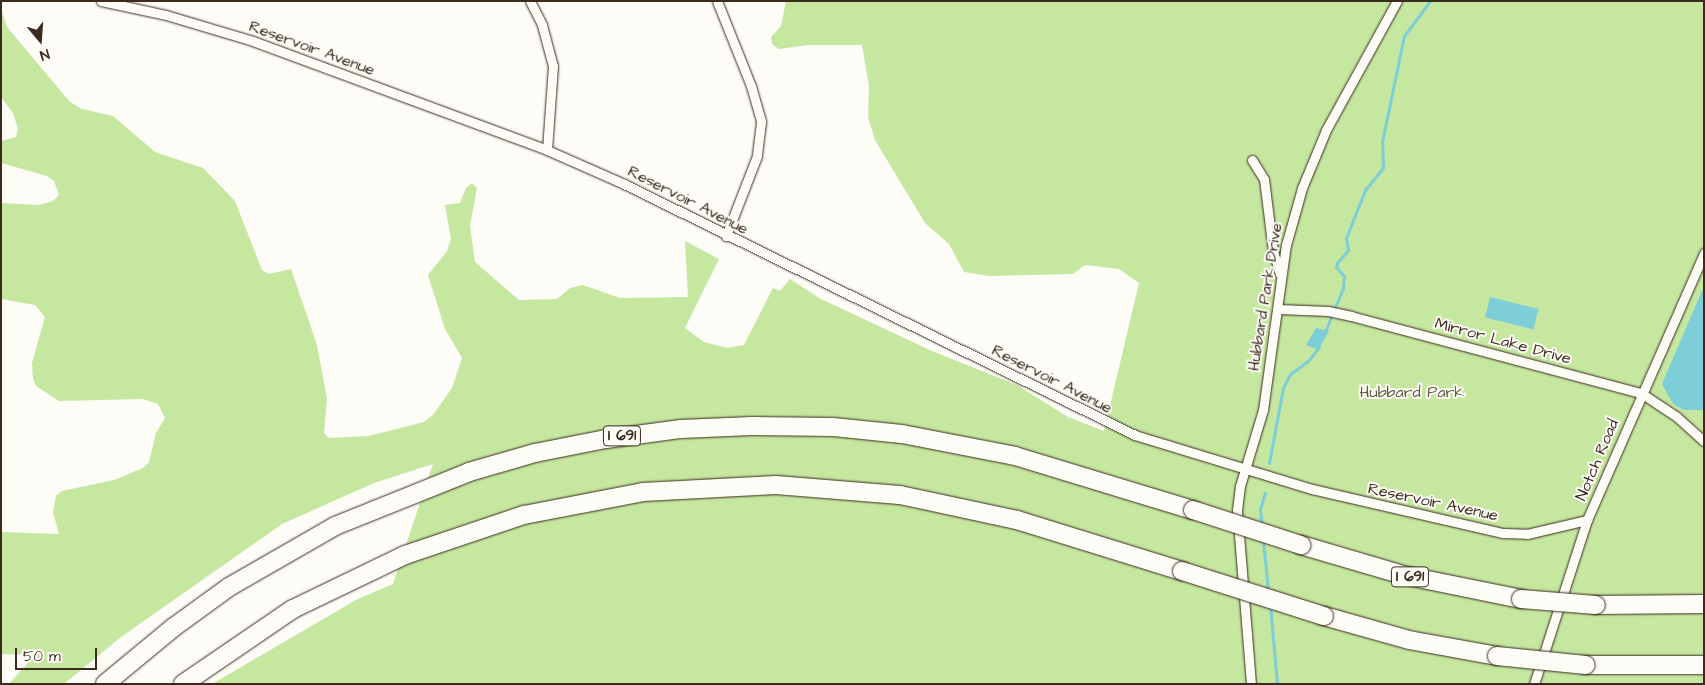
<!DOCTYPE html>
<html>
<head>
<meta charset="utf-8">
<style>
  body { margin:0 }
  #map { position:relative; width:1705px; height:685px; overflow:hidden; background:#fdfcf7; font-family:"Architects Daughter",sans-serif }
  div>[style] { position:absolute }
  .green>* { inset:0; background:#c6e7a0 }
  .water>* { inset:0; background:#7dced6; transform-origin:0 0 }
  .stream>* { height:3px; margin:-1.5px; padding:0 1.5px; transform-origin:1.5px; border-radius:1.5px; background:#7dced6 }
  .roads { filter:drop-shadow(0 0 1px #3b2a1e) drop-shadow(0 0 1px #3b2a1e) }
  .minor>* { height:9px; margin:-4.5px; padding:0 4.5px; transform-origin:4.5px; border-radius:4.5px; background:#fdfcf7 }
  .motorway>* { height:18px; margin:-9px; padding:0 9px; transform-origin:9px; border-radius:9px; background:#fdfcf7 }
  .bridges { filter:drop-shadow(0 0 1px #3b2a1e) drop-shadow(0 0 1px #3b2a1e) }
  .motorway-bridge>* { height:18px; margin:-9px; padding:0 9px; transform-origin:9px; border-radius:9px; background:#fdfcf7 }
  span { translate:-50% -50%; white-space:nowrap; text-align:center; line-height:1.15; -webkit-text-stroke:4px #fdfcf7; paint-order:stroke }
  .shield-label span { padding:1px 4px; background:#fdfcf7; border:1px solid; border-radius:4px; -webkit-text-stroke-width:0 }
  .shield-label { font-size:15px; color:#3b2a1e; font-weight:700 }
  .street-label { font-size:16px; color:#3b2a1e }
  .park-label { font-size:16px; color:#5e593e }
  .frame { position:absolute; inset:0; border:2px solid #3b2a1e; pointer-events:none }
  .north { position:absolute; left:15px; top:15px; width:50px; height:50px; -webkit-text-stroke:4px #fdfcf7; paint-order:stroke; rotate:162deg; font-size:14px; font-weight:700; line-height:20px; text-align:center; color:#3b2a1e }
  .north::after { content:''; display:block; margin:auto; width:18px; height:22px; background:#3b2a1e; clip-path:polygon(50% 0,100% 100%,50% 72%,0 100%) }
  .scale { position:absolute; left:15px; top:648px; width:82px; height:22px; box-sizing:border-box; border:2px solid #3b2a1e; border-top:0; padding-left:6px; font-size:15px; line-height:18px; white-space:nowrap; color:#3b2a1e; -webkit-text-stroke:4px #fdfcf7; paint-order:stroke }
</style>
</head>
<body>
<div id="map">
  <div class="green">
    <i style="clip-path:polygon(786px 1px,1704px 1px,1704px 684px,212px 684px,356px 600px,393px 584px,433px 464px,374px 483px,282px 524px,121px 637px,64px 684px,9px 684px,35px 655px,1px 654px,1px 532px,59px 534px,53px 512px,56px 496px,62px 491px,114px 480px,143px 468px,149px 462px,156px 433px,165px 418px,158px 404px,143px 399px,59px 401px,36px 386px,33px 379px,32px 363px,45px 317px,35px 305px,1px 299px,1px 203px,39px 205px,53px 201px,59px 195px,54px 181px,47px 176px,1px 163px,1px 141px,16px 137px,18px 129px,13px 113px,1px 97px,1px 9px,7px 27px,70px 102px,82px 109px,113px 116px,155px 152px,203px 168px,235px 201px,262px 270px,269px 274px,291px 269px,317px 345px,327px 399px,324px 433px,329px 438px,369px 436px,424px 422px,433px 415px,452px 388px,462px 358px,445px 329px,428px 275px,447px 251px,451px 239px,445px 205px,460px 203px,466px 188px,472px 183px,477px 188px,470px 226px,475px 262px,519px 300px,557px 299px,570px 288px,583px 285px,620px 298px,688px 297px,685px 241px,719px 259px,685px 328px,704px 342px,727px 348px,744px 345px,773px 288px,780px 291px,790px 279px,821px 299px,932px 351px,1017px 385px,1068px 417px,1104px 431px,1139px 283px,1119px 269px,1085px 265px,1073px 274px,989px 276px,964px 272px,949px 244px,925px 223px,875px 140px,868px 117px,869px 86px,862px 45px,808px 45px,779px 49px,772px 44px,771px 37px,781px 26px)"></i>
  </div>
  <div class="water">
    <i style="clip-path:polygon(1704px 286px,1704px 410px,1684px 410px,1673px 404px,1662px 384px)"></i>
    <i style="left:1490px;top:297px;width:50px;height:21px;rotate:14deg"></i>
    <i style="clip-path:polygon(1316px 328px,1329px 331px,1318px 350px,1306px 345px)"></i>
  </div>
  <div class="stream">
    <i style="left:1325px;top:332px;width:48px;rotate:-67.8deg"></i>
    <i style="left:1343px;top:288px;width:12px;rotate:-85deg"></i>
    <i style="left:1344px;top:276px;width:12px;rotate:-132deg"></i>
    <i style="left:1336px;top:267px;width:4px;rotate:-76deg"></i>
    <i style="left:1337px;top:263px;width:17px;rotate:-50deg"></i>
    <i style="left:1348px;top:250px;width:12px;rotate:-99deg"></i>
    <i style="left:1346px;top:238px;width:52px;rotate:-68.4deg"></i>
    <i style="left:1365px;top:190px;width:28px;rotate:-51deg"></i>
    <i style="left:1383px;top:168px;width:26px;rotate:-92deg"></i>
    <i style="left:1382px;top:142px;width:108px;rotate:-78.3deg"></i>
    <i style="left:1404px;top:36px;width:44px;rotate:-53.4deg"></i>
    <i style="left:1269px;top:463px;width:76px;rotate:-79.4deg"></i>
    <i style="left:1283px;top:388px;width:16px;rotate:-63deg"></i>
    <i style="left:1290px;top:374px;width:22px;rotate:-36deg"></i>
    <i style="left:1308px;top:361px;width:18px;rotate:-52deg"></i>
    <i style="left:1262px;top:526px;width:17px;rotate:-97deg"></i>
    <i style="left:1260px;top:509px;width:17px;rotate:-73deg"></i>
    <i style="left:1263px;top:540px;width:51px;rotate:84.4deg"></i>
    <i style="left:1270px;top:605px;width:79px;rotate:84.9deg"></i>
  </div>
  <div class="roads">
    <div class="minor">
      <i style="left:101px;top:1px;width:66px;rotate:12.2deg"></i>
      <i style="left:166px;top:15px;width:91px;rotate:16.6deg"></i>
      <i style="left:253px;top:41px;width:314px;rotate:20.3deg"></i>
      <i style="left:547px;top:150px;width:84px;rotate:23.8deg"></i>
      <i style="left:624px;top:184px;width:569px;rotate:26.16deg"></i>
      <i style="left:1135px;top:435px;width:185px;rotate:17deg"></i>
      <i style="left:1312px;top:489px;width:196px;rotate:13deg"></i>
      <i style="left:1503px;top:533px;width:24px;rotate:2deg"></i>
      <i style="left:1527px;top:534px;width:62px;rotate:-13.1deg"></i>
      <i style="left:530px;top:1px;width:27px;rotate:63deg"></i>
      <i style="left:542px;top:25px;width:42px;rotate:75deg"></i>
      <i style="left:553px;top:66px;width:84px;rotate:94.1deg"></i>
      <i style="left:717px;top:1px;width:92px;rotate:68.2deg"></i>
      <i style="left:751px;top:86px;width:37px;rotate:74deg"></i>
      <i style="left:761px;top:122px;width:34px;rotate:97deg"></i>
      <i style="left:757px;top:156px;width:86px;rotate:111.2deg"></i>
      <i style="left:1252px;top:160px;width:22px;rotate:58deg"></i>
      <i style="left:1264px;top:179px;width:73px;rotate:82.9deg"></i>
      <i style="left:1273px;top:251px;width:24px;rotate:73deg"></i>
      <i style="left:1279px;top:309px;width:49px;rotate:2.3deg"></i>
      <i style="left:1328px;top:311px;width:24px;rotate:12deg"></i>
      <i style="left:1351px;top:316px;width:300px;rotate:14.9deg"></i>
      <i style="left:1641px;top:393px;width:43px;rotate:33.7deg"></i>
      <i style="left:1677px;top:417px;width:36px;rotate:42deg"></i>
      <i style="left:1251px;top:684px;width:175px;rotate:-94.6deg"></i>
      <i style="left:1237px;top:510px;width:24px;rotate:-83deg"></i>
      <i style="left:1240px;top:486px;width:79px;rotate:-73.2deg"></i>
      <i style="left:1263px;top:410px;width:167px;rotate:-82.1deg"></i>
      <i style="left:1286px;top:245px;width:59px;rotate:-74.3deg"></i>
      <i style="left:1302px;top:188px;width:63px;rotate:-67.5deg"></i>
      <i style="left:1326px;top:130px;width:147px;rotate:-61.2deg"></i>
      <i style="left:1534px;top:684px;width:172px;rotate:-72.1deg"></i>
      <i style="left:1587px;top:520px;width:292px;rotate:-66.3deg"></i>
    </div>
    <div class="motorway">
      <i style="left:1301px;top:545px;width:106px;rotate:16.4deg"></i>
      <i style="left:1403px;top:575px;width:120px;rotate:11.5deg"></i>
      <i style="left:1596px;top:605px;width:108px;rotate:-0.5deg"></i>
      <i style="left:1324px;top:616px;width:88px;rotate:15.8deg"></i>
      <i style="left:1409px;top:640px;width:89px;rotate:10.3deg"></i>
      <i style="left:1586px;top:665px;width:118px"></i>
      <i style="left:105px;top:684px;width:89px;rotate:-39.6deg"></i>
      <i style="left:174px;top:627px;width:68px;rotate:-36deg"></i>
      <i style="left:229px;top:587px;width:122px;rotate:-29.9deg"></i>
      <i style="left:335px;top:526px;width:144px;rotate:-21.9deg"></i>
      <i style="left:469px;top:472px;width:69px;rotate:-16.1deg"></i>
      <i style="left:535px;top:453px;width:72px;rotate:-11.2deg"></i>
      <i style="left:606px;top:439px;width:76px;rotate:-7.6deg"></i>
      <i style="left:681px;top:429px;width:71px;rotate:-2.4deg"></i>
      <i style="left:752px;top:426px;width:81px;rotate:0.7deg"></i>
      <i style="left:833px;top:427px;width:69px;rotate:5.8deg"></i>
      <i style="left:902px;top:434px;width:115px;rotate:11deg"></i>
      <i style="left:1015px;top:456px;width:186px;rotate:16.9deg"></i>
      <i style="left:183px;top:684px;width:133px;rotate:-34.3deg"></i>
      <i style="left:293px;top:609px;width:124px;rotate:-25.7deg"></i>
      <i style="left:405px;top:555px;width:126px;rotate:-18.6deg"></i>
      <i style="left:524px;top:515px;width:121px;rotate:-10.9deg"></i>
      <i style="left:643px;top:492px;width:133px;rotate:-3deg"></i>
      <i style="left:776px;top:485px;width:124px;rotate:4.6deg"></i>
      <i style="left:900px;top:495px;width:120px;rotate:12.1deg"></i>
      <i style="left:1017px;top:520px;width:173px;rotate:17.2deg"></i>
    </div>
  </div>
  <div class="bridges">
    <div class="motorway-bridge">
      <i style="left:1193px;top:510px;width:114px;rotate:18deg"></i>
      <i style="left:1182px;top:571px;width:149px;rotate:17.6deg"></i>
      <i style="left:1521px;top:599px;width:75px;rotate:4.6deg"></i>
      <i style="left:1497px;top:656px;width:89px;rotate:5.8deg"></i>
    </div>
  </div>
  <div class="shield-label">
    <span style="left:622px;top:436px">I 691</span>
    <span style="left:1410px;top:577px">I 691</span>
  </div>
  <div class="street-label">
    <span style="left:312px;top:48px;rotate:20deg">Reservoir Avenue</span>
    <span style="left:688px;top:200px;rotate:27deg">Reservoir Avenue</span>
    <span style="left:1265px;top:297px;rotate:-81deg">Hubbard Park Drive</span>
    <span style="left:1503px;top:341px;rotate:15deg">Mirror Lake Drive</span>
    <span style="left:1052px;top:379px;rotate:27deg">Reservoir Avenue</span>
    <span style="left:1597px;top:460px;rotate:-67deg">Notch Road</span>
    <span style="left:1433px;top:502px;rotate:12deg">Reservoir Avenue</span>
  </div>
  <div class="park-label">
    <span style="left:1412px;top:392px">Hubbard Park</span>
  </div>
  <div class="frame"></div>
  <div class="north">N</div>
  <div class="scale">50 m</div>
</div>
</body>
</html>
